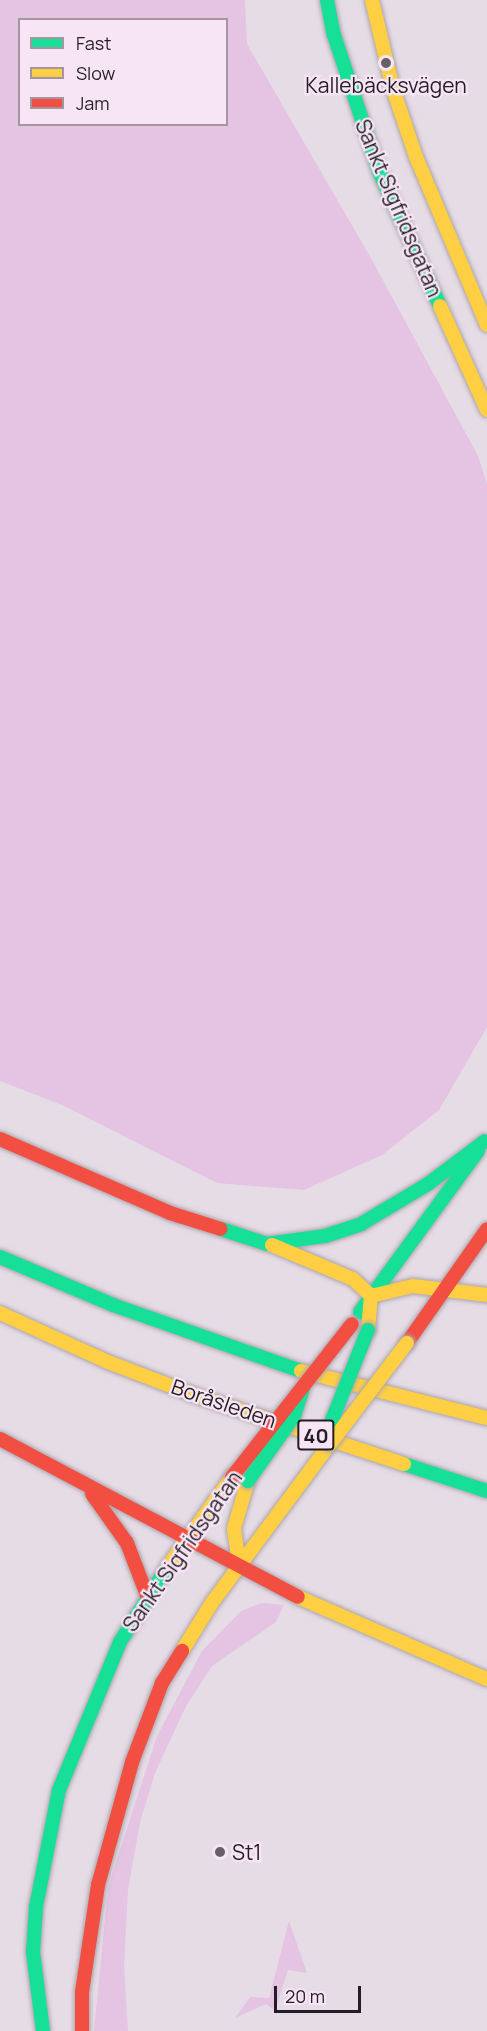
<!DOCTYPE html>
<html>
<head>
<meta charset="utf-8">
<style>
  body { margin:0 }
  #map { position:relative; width:487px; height:2031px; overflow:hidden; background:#e6dce6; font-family:Manrope,sans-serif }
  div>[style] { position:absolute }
  .green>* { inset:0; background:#e4c3e3 }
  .roads { filter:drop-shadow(0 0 2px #ada5ac) drop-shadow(0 0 2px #ada5ac) }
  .fast>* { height:14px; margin:-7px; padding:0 7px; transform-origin:7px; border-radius:7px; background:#16e098 }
  .slow>* { height:14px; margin:-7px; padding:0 7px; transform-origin:7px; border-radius:7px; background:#ffcf43 }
  .jam>* { height:14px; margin:-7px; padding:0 7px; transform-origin:7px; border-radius:7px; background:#f24e42 }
  .bridges { filter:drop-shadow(0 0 2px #ada5ac) drop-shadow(0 0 2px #ada5ac) }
  .fast-bridge>* { height:14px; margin:-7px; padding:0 7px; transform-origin:7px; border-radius:7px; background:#16e098 }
  .slow-bridge>* { height:14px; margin:-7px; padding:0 7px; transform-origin:7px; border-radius:7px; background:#ffcf43 }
  .jam-bridge>* { height:14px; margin:-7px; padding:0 7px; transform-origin:7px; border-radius:7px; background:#f24e42 }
  .dots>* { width:16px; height:16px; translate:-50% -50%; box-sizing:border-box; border:3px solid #f7e5f6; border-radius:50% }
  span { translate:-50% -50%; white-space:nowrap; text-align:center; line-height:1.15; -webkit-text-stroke:4.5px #f7e5f6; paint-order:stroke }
  .shield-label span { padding:2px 4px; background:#f7e5f6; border:2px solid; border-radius:4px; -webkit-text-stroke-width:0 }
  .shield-label { font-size:20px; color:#241e24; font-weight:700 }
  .poi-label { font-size:21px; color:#241e24 }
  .left { translate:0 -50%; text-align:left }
  .street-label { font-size:21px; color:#241e24 }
  .legend { position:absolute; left:18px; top:18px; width:210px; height:108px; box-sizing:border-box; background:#f7e5f6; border:2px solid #a395a2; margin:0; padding:8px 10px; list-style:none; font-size:18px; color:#241e24 }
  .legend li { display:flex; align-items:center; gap:12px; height:30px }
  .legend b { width:30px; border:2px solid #a395a2 }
  .scale { position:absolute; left:274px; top:1986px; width:87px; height:27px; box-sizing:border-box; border:3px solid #241e24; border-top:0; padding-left:8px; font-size:18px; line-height:21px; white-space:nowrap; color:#241e24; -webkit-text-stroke:4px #f7e5f6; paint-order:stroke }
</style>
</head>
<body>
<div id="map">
  <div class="green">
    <i style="clip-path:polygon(evenodd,0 0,245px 0,247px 44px,372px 260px,478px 456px,487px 484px,487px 1027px,439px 1110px,382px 1155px,304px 1190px,217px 1183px,62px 1105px,0 1081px,0 0,20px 20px,226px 20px,226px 124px,20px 124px,20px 20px)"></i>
    <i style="clip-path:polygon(262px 1603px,284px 1605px,276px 1622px,212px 1666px,186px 1706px,155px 1773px,140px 1822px,128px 1890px,124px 1967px,128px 2031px,94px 2031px,108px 1887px,157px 1736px,202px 1651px,241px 1611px)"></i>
    <i style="clip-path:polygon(289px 1921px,307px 1973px,288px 1970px,275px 2011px,266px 2004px,235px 2018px,250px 1997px,269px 1998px)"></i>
  </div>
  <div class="roads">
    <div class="fast">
      <i style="left:327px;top:0;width:36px;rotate:79deg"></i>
      <i style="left:334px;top:35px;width:143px;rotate:71.7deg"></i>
      <i style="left:379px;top:171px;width:148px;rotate:65.7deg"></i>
      <i style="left:221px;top:1229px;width:48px;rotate:18.1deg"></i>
      <i style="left:267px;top:1244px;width:59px;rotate:-7.9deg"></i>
      <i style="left:325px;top:1236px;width:38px;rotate:-18deg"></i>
      <i style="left:361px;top:1224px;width:78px;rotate:-30.8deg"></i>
      <i style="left:428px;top:1184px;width:71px;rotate:-37deg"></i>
      <i style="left:0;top:1257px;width:123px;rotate:23deg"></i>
      <i style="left:113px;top:1305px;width:199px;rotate:19.3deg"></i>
      <i style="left:360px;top:1312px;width:200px;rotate:-53.8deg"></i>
      <i style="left:404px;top:1464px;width:87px;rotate:18deg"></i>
      <i style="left:43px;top:2031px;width:80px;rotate:-97.2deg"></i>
      <i style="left:33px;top:1952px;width:45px;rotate:-86.2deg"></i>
      <i style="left:36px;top:1907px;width:119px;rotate:-78.9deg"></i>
      <i style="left:59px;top:1790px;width:160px;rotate:-67.6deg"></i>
      <i style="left:120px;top:1642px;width:90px;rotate:-57.7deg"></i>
    </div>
    <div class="slow">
      <i style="left:372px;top:0;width:91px;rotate:76.7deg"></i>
      <i style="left:393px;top:89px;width:72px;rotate:71.3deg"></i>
      <i style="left:416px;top:157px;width:182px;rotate:67.1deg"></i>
      <i style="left:440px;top:306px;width:114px;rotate:65.7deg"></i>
      <i style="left:272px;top:1245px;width:88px;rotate:22.8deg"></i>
      <i style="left:353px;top:1279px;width:25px;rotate:43deg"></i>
      <i style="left:371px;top:1296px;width:34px;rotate:95deg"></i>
      <i style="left:371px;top:1296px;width:43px;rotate:-13.4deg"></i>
      <i style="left:413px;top:1286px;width:75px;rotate:6.9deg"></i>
      <i style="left:0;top:1313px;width:119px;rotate:24.4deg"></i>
      <i style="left:108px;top:1362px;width:95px;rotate:20.9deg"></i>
      <i style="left:197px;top:1396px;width:218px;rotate:18.2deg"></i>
      <i style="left:301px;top:1371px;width:192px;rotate:14.2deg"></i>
      <i style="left:239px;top:1564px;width:36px;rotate:-98deg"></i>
      <i style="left:234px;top:1528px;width:49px;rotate:-73.4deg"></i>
      <i style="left:168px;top:1566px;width:110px;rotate:-54.3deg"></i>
      <i style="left:298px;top:1597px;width:206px;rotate:23.5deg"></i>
      <i style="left:182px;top:1651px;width:55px;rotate:-58.3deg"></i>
      <i style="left:211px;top:1604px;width:199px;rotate:-53.4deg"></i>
    </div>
    <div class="jam">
      <i style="left:0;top:1139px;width:185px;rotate:23.5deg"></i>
      <i style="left:170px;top:1213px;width:53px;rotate:17.4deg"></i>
      <i style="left:407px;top:1343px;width:139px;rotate:-54.9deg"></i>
      <i style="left:0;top:1439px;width:337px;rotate:27.9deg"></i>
      <i style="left:92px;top:1494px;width:60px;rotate:54.5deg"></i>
      <i style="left:127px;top:1543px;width:56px;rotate:69deg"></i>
      <i style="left:82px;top:2031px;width:39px;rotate:-90deg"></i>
      <i style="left:82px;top:1992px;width:108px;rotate:-81.5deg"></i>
      <i style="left:98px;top:1885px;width:128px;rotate:-74.5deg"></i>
      <i style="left:132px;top:1762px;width:85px;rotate:-69.2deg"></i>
      <i style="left:162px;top:1683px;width:38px;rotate:-58deg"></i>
    </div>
  </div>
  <div class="bridges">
    <div class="fast-bridge">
      <i style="left:330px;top:1444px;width:24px;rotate:-85deg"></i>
      <i style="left:332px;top:1420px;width:97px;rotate:-68.2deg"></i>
      <i style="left:248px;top:1481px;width:80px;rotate:-54.7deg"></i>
      <i style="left:294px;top:1416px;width:29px;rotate:-72deg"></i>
    </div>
    <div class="slow-bridge">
      <i style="left:330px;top:1444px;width:127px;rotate:-52.7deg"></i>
    </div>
    <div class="jam-bridge">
      <i style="left:232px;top:1477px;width:194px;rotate:-51.9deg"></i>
    </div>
  </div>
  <div class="dots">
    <i style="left:386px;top:63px;background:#686068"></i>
    <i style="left:220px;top:1852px;background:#686068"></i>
  </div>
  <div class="shield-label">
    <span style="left:316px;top:1435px">40</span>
  </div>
  <div class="poi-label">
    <span style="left:386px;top:85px">Kallebäcksvägen</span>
    <span class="left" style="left:232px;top:1852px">St1</span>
  </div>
  <div class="street-label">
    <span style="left:399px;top:208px;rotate:67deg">Sankt Sigfridsgatan</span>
    <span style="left:224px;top:1403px;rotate:19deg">Boråsleden</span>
    <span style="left:182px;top:1551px;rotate:-55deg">Sankt Sigfridsgatan</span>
  </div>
  <ul class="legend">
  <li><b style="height:8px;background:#16e098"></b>Fast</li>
  <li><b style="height:8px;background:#ffcf43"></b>Slow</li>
  <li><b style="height:8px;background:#f24e42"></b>Jam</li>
  </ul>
  <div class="scale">20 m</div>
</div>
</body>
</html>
